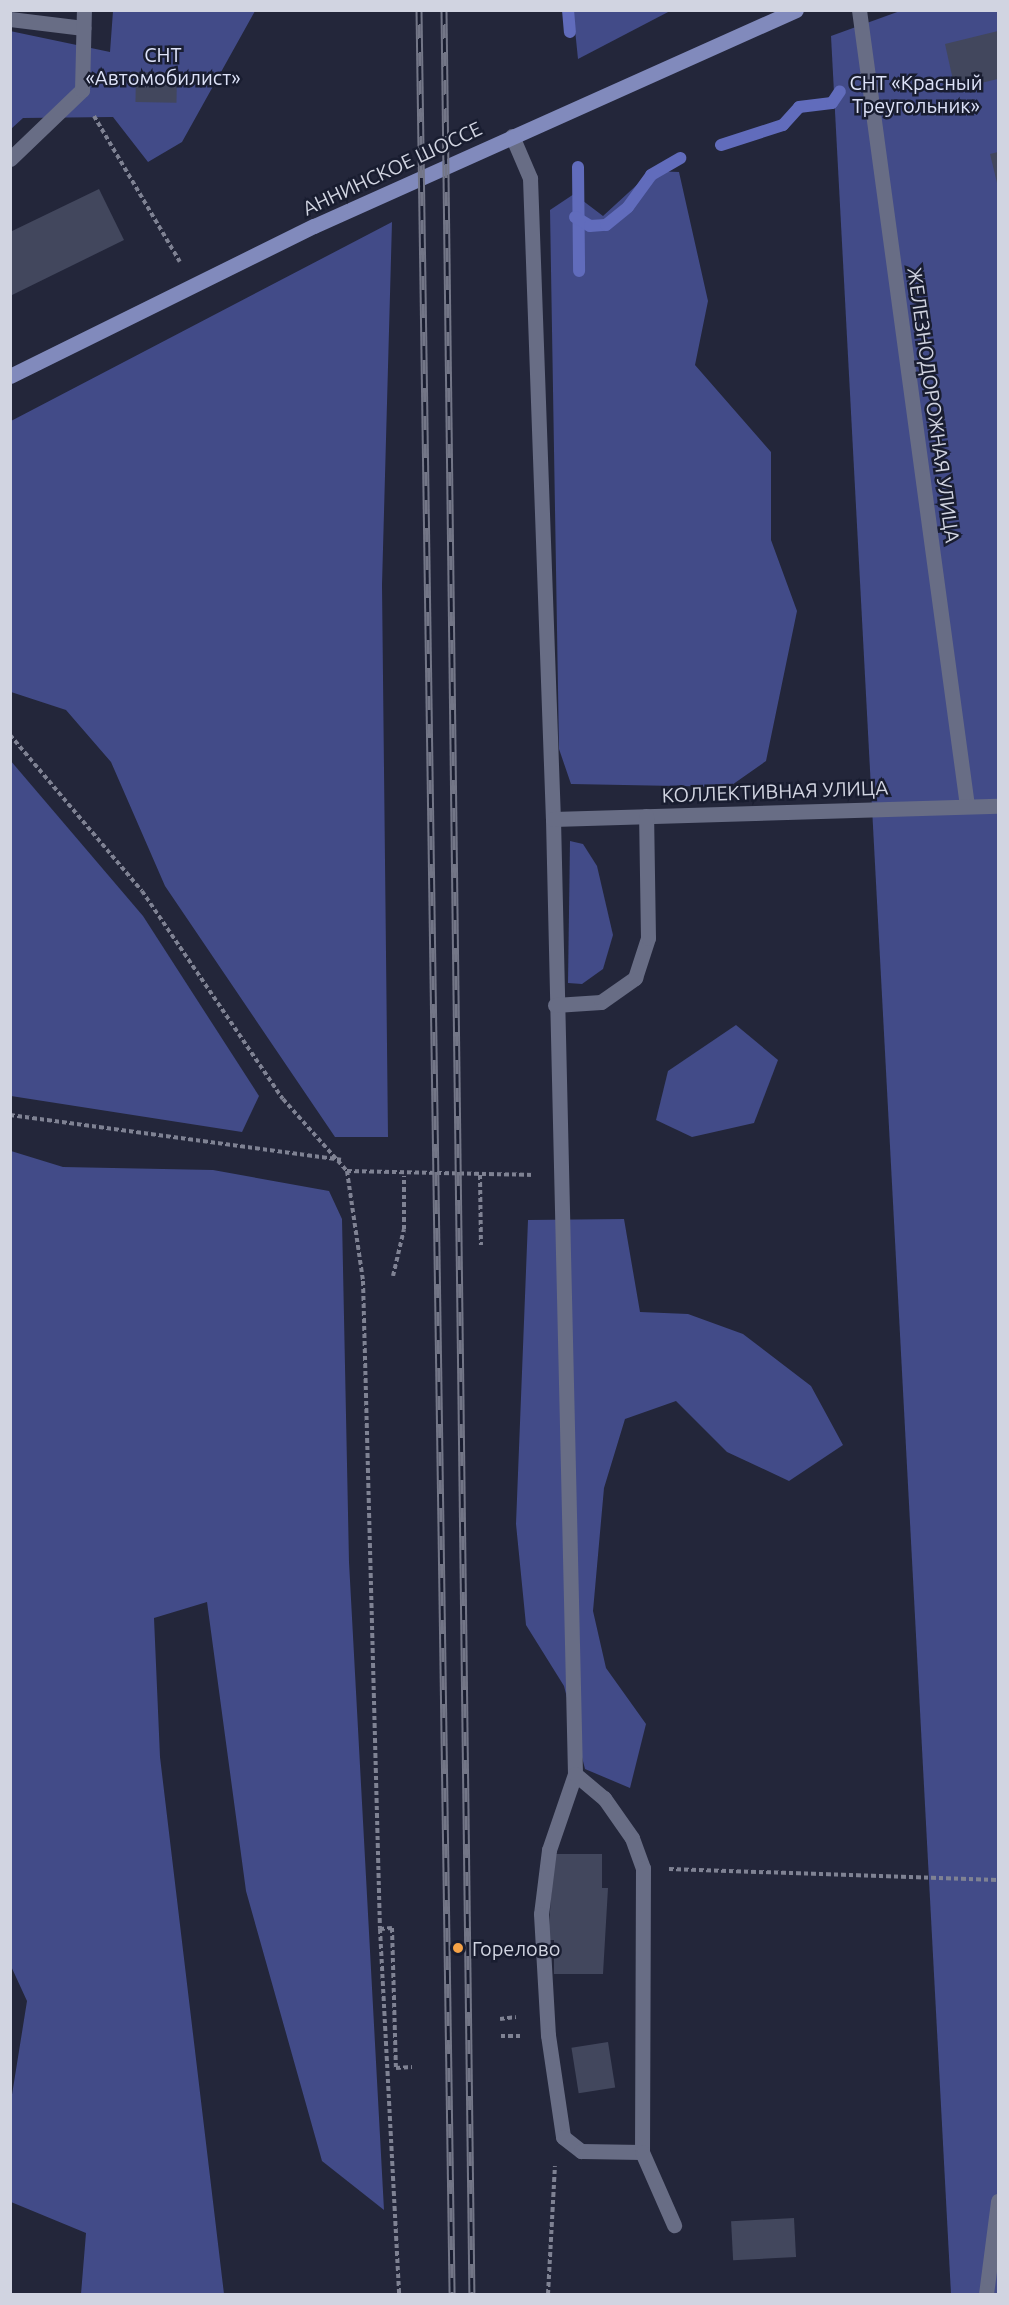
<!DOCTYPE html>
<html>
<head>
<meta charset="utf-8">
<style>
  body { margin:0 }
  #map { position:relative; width:1009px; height:2305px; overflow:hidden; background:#23263a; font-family:Ubuntu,sans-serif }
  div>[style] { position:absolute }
  .green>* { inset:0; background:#424b88 }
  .stream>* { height:12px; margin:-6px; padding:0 6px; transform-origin:6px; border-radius:6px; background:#616cbc }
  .building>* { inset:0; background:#42475d; transform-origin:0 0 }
  .path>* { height:4px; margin-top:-2px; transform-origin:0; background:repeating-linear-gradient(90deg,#7f8293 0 4.5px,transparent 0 7.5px) }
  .minor>* { height:15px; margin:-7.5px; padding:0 7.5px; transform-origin:7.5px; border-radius:7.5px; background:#686d85 }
  .major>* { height:15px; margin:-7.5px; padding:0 7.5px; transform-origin:7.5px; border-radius:7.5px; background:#818abc }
  .rail>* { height:7px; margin-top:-3.5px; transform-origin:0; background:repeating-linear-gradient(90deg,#191d30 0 14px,#737687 0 28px); box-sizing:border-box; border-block:2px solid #737687 }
  .dots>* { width:16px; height:16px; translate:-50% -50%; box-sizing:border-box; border:3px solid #191d30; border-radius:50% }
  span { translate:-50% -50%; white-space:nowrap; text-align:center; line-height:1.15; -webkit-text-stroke:5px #191d30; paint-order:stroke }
  .park-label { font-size:20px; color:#dee3f9 }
  .street-label { font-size:20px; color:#d1d4e1 }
  .poi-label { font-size:20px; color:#d1d4e1 }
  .left { translate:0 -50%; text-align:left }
  .frame { position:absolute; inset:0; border:12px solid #d1d4e1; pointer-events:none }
</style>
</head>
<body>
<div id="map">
  <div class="green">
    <i style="clip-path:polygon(573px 10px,669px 10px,670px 11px,578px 59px)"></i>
    <i style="clip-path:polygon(113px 11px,255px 11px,182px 142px,148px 162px,113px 117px,23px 118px,11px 129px,10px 31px,110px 52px)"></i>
    <i style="clip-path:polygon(900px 11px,998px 11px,998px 2294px,951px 2294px,831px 36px)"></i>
    <i style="clip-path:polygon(652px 171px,679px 172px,708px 301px,695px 365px,771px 452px,771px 540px,797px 611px,766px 761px,729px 787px,571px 784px,559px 749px,550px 210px,574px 194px,603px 216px)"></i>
    <i style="clip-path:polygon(392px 222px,382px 585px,388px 1137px,335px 1137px,165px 886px,111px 762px,66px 710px,11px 692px,11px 421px)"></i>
    <i style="clip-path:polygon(10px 760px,143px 916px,259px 1096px,242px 1132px,11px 1096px)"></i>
    <i style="clip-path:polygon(570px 841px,583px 844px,597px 866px,613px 935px,603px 969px,582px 984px,568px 983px)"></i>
    <i style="clip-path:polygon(736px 1025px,778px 1060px,754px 1123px,692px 1137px,656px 1120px,668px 1071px)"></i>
    <i style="clip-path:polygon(11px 1151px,63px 1167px,213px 1170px,329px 1191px,342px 1219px,349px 1562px,384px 2210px,322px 2161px,246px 1891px,207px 1602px,154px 1618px,160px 1757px,224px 2294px,81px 2294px,86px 2233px,11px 2202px,11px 2101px,27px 2001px,10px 1964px)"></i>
    <i style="clip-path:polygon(624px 1219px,640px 1312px,688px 1314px,743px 1334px,811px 1386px,843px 1445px,789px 1481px,727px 1452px,676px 1401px,625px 1419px,604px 1488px,593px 1611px,606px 1668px,646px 1724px,630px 1788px,585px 1769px,564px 1686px,526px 1625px,516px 1524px,528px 1220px)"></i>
  </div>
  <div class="stream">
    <i style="left:568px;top:10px;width:22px;rotate:85deg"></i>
    <i style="left:721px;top:145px;width:65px;rotate:-17.9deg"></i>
    <i style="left:783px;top:125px;width:24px;rotate:-48deg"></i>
    <i style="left:799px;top:107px;width:33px;rotate:-7deg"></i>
    <i style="left:832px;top:103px;width:14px;rotate:-56deg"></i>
    <i style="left:578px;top:167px;width:104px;rotate:89.4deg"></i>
    <i style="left:575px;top:217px;width:17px;rotate:31deg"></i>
    <i style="left:590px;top:226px;width:16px;rotate:-4deg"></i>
    <i style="left:606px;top:225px;width:28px;rotate:-39deg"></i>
    <i style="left:628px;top:207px;width:39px;rotate:-54deg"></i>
    <i style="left:651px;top:175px;width:34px;rotate:-30deg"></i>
  </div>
  <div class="building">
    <i style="clip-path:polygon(998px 31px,998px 79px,955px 89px,945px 44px)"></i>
    <i style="left:136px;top:72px;width:41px;height:30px;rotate:1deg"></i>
    <i style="clip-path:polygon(998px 152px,998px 187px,990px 154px)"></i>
    <i style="clip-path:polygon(99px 189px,124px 240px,10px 296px,10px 232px)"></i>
    <i style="clip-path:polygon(554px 1854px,602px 1854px,602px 1888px,608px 1888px,603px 1974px,554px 1974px,554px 1940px,548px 1940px)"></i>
    <i style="left:608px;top:2042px;width:46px;height:37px;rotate:81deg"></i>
    <i style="left:794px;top:2218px;width:39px;height:63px;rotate:87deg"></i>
  </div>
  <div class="path">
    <i style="left:94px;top:116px;width:169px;rotate:59.5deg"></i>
    <i style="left:10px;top:735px;width:204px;rotate:49.8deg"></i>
    <i style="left:142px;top:891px;width:251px;rotate:55.9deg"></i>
    <i style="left:283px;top:1099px;width:96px;rotate:48.4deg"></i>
    <i style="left:347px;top:1171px;width:111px;rotate:81.7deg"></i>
    <i style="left:363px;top:1281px;width:648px;rotate:88.5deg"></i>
    <i style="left:380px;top:1929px;width:365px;rotate:87deg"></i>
    <i style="left:10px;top:1115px;width:334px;rotate:7.7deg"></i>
    <i style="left:347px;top:1171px;width:187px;rotate:1.2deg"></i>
    <i style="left:480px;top:1175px;width:70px;rotate:89.2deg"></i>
    <i style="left:393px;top:1276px;width:48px;rotate:-76.8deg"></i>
    <i style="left:404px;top:1229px;width:53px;rotate:-90deg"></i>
    <i style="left:669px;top:1869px;width:329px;rotate:1.9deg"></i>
    <i style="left:380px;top:1929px;width:12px;rotate:-5deg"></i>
    <i style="left:392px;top:1928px;width:140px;rotate:88.4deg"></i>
    <i style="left:396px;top:2068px;width:16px;rotate:-4deg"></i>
    <i style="left:500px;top:2019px;width:16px;rotate:-7deg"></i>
    <i style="left:501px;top:2036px;width:19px"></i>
    <i style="left:548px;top:2294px;width:128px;rotate:-86.9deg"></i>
  </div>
  <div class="minor">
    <i style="left:859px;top:10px;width:803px;rotate:82.27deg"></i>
    <i style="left:10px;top:19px;width:74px;rotate:7deg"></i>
    <i style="left:512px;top:136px;width:46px;rotate:66.8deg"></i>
    <i style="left:530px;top:178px;width:641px;rotate:87.95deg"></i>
    <i style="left:553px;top:819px;width:955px;rotate:88.68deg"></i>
    <i style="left:575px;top:1774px;width:80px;rotate:108.9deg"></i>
    <i style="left:549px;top:1850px;width:64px;rotate:97.1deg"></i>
    <i style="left:541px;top:1914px;width:121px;rotate:86.7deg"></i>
    <i style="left:548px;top:2035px;width:103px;rotate:81.6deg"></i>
    <i style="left:563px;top:2137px;width:23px;rotate:38deg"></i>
    <i style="left:581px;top:2151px;width:61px;rotate:0.9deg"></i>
    <i style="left:10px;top:159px;width:100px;rotate:-43.8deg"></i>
    <i style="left:82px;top:90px;width:80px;rotate:-88.6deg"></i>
    <i style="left:553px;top:819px;width:445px;rotate:-1.7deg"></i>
    <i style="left:555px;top:1005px;width:46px;rotate:-3.7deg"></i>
    <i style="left:601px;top:1002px;width:42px;rotate:-35.2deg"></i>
    <i style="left:635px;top:978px;width:42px;rotate:-72deg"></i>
    <i style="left:648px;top:938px;width:122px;rotate:-90.9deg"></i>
    <i style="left:575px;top:1774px;width:38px;rotate:40deg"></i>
    <i style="left:604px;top:1798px;width:49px;rotate:55deg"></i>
    <i style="left:632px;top:1838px;width:32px;rotate:70deg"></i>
    <i style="left:643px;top:1868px;width:284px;rotate:90.2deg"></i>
    <i style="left:642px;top:2152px;width:80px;rotate:66.3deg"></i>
    <i style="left:986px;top:2294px;width:94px;rotate:-82.6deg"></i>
  </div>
  <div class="major">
    <i style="left:10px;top:376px;width:339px;rotate:-26.3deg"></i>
    <i style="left:314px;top:226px;width:528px;rotate:-24.14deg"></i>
  </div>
  <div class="rail">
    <i style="left:419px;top:10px;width:2284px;rotate:89.17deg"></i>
    <i style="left:444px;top:10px;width:2284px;rotate:89.3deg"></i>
  </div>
  <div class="dots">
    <i style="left:458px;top:1948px;background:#f5a246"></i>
  </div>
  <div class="park-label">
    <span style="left:163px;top:66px">СНТ<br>«Автомобилист»</span>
    <span style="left:916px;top:94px">СНТ «Красный<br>Треугольник»</span>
  </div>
  <div class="street-label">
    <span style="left:392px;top:168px;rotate:-25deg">АННИНСКОЕ ШОССЕ</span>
    <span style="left:934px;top:405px;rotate:82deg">ЖЕЛЕЗНОДОРОЖНАЯ УЛИЦА</span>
    <span style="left:775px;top:791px;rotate:-2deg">КОЛЛЕКТИВНАЯ УЛИЦА</span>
  </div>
  <div class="poi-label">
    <span class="left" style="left:472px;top:1948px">Горелово</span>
  </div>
  <div class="frame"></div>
</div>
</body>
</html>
